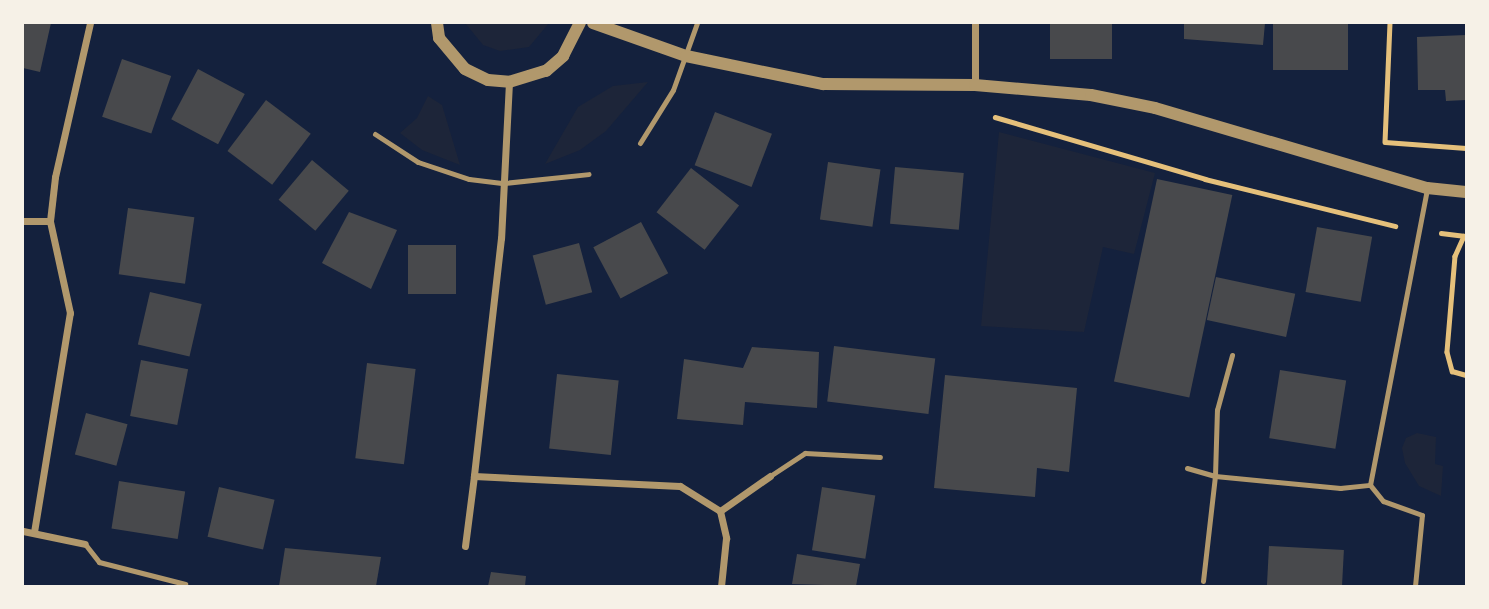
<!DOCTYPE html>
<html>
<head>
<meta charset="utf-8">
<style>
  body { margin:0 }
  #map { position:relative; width:1489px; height:609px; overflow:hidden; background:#14213d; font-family:Raleway,sans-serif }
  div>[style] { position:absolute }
  .green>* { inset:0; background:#1d2539 }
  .building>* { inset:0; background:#48494c; transform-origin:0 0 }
  .path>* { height:4.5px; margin:-2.25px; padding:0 2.25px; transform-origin:2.25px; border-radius:2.25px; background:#e5c07b }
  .service>* { height:5px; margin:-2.5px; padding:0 2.5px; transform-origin:2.5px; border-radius:2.5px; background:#b1986c }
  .minor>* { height:7px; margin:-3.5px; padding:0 3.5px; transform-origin:3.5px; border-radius:3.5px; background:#b1986c }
  .tertiary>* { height:12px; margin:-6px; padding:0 6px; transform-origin:6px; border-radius:6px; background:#b1986c }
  span { translate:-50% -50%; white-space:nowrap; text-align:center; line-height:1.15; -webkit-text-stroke:7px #f6f1e7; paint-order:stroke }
  .frame { position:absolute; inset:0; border:24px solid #f6f1e7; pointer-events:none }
</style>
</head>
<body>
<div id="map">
  <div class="green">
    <i style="clip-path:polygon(465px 23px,549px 23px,529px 47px,500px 51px,483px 45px)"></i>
    <i style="clip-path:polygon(648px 82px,606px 131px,580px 150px,545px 164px,578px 107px,613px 86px)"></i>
    <i style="clip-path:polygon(428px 96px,442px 105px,460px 165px,422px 150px,400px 133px,417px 118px)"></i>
    <i style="clip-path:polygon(999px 132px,1155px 173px,1134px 254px,1103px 247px,1084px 332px,981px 326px)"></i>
    <i style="clip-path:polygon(1417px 433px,1436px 437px,1435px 464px,1443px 466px,1441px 496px,1419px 486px,1405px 463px,1402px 448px,1406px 438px)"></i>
  </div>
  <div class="building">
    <i style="clip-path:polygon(23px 23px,51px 23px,40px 72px,23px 68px)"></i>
    <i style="left:1050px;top:23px;width:62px;height:36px"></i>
    <i style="clip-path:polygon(1184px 23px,1265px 23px,1263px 45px,1184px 39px)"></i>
    <i style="left:1273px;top:23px;width:75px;height:47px"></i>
    <i style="clip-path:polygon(1466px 35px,1466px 100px,1446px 101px,1445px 90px,1418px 90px,1417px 37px)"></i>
    <i style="left:122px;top:59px;width:52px;height:61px;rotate:19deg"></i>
    <i style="left:198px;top:69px;width:53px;height:57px;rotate:28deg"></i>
    <i style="left:266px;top:100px;width:56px;height:64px;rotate:37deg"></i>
    <i style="left:715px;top:112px;width:61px;height:57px;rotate:21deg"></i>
    <i style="left:312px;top:160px;width:48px;height:52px;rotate:40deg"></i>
    <i style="left:828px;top:162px;width:53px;height:58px;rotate:8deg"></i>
    <i style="left:895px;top:167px;width:69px;height:57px;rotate:5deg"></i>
    <i style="left:691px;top:168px;width:61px;height:56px;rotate:38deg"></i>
    <i style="left:1157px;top:179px;width:77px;height:207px;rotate:12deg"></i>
    <i style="left:128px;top:208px;width:67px;height:67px;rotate:8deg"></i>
    <i style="clip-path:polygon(349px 212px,397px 230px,371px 289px,322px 263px)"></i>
    <i style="left:641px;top:222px;width:58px;height:54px;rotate:62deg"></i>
    <i style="left:1317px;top:227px;width:56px;height:66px;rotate:10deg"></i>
    <i style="left:579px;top:243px;width:51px;height:48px;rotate:75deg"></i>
    <i style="left:408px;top:245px;width:48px;height:49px"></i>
    <i style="left:1216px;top:277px;width:81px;height:44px;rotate:12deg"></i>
    <i style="left:150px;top:292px;width:53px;height:54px;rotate:13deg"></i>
    <i style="left:834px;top:346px;width:102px;height:56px;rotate:7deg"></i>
    <i style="clip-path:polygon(752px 347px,819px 352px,817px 408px,745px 402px,743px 425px,677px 419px,684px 359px,743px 368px)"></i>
    <i style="left:141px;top:360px;width:48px;height:57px;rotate:11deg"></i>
    <i style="left:367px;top:363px;width:49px;height:96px;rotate:7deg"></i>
    <i style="left:1280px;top:370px;width:67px;height:69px;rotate:9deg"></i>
    <i style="left:557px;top:374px;width:62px;height:75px;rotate:6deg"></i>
    <i style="clip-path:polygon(945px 375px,1077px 388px,1069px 472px,1037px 468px,1035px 497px,934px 488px)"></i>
    <i style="left:86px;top:413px;width:43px;height:43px;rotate:15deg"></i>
    <i style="left:119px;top:481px;width:67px;height:48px;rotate:9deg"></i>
    <i style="left:219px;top:487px;width:57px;height:51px;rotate:13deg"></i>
    <i style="left:822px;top:487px;width:54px;height:64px;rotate:9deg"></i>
    <i style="left:1269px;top:546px;width:75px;height:40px;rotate:3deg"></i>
    <i style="clip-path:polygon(285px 548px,381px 557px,376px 586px,279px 586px)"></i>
    <i style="clip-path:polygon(797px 554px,860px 564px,856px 586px,792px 584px)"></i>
    <i style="clip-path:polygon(491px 572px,526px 576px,525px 586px,488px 586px)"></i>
  </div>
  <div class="path">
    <i style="left:1390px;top:23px;width:119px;rotate:92.4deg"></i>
    <i style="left:1385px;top:142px;width:81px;rotate:4.2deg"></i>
    <i style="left:995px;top:117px;width:219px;rotate:16.4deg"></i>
    <i style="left:1205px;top:179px;width:196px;rotate:13.9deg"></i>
    <i style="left:1441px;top:233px;width:24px;rotate:7deg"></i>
    <i style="left:1464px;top:236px;width:22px;rotate:114deg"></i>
    <i style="left:1455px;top:256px;width:96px;rotate:94.8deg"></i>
    <i style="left:1447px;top:352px;width:20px;rotate:75deg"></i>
    <i style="left:1452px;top:371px;width:15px;rotate:16deg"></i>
  </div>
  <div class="service">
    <i style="left:375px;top:134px;width:51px;rotate:33.1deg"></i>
    <i style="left:418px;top:162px;width:54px;rotate:18.4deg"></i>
    <i style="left:469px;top:179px;width:35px;rotate:7deg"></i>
    <i style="left:504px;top:183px;width:85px;rotate:-6deg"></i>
    <i style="left:640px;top:143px;width:62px;rotate:-58.1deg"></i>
    <i style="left:673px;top:90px;width:71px;rotate:-70.3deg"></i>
    <i style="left:1187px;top:468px;width:29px;rotate:16deg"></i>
    <i style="left:1215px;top:476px;width:66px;rotate:-88.3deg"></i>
    <i style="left:1217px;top:410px;width:57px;rotate:-74.7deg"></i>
    <i style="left:770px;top:476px;width:42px;rotate:-33.3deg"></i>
    <i style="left:805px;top:453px;width:75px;rotate:3.1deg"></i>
    <i style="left:85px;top:544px;width:23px;rotate:52deg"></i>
    <i style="left:99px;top:562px;width:89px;rotate:14.3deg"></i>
    <i style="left:1203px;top:581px;width:106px;rotate:-83.5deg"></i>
    <i style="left:1215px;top:476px;width:126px;rotate:5.5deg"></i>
    <i style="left:1340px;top:488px;width:30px;rotate:-6deg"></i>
    <i style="left:1415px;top:586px;width:71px;rotate:-84.4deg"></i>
    <i style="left:1422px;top:515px;width:41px;rotate:-160.3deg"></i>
    <i style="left:1383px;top:501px;width:21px;rotate:-129deg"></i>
    <i style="left:1370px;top:485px;width:302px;rotate:-79.1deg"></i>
  </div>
  <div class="minor">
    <i style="left:975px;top:23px;width:62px;rotate:90deg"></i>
    <i style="left:509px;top:82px;width:156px;rotate:92.9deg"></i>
    <i style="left:501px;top:238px;width:240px;rotate:96.5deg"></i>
    <i style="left:474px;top:476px;width:206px;rotate:2.8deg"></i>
    <i style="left:680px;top:486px;width:47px;rotate:32deg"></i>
    <i style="left:720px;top:511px;width:28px;rotate:77deg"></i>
    <i style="left:726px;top:538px;width:48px;rotate:95.9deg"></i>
    <i style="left:23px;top:221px;width:27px"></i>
    <i style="left:720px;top:511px;width:61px;rotate:-35deg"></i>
    <i style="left:23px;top:531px;width:63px;rotate:11.8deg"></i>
    <i style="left:34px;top:532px;width:222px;rotate:-80.7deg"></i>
    <i style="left:70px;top:313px;width:94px;rotate:-102.3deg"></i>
    <i style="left:50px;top:221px;width:44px;rotate:-83.5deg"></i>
    <i style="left:55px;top:177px;width:158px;rotate:-77.2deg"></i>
    <i style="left:465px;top:546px;width:71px;rotate:-82.7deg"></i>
  </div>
  <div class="tertiary">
    <i style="left:437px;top:23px;width:15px;rotate:82deg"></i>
    <i style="left:439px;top:38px;width:40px;rotate:50deg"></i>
    <i style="left:465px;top:69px;width:25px;rotate:26deg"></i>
    <i style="left:488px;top:80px;width:21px;rotate:5deg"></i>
    <i style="left:509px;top:82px;width:39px;rotate:-17deg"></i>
    <i style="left:546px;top:71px;width:23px;rotate:-41deg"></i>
    <i style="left:563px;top:56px;width:37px;rotate:-63deg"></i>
    <i style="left:593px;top:23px;width:99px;rotate:19.5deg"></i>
    <i style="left:686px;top:56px;width:140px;rotate:11.6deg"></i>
    <i style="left:823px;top:84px;width:152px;rotate:0.4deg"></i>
    <i style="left:975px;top:85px;width:116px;rotate:4.9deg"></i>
    <i style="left:1091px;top:95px;width:65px;rotate:11.5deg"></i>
    <i style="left:1155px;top:108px;width:284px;rotate:16.4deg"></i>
    <i style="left:1427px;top:188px;width:39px;rotate:6deg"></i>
  </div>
  <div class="frame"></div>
</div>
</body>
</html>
